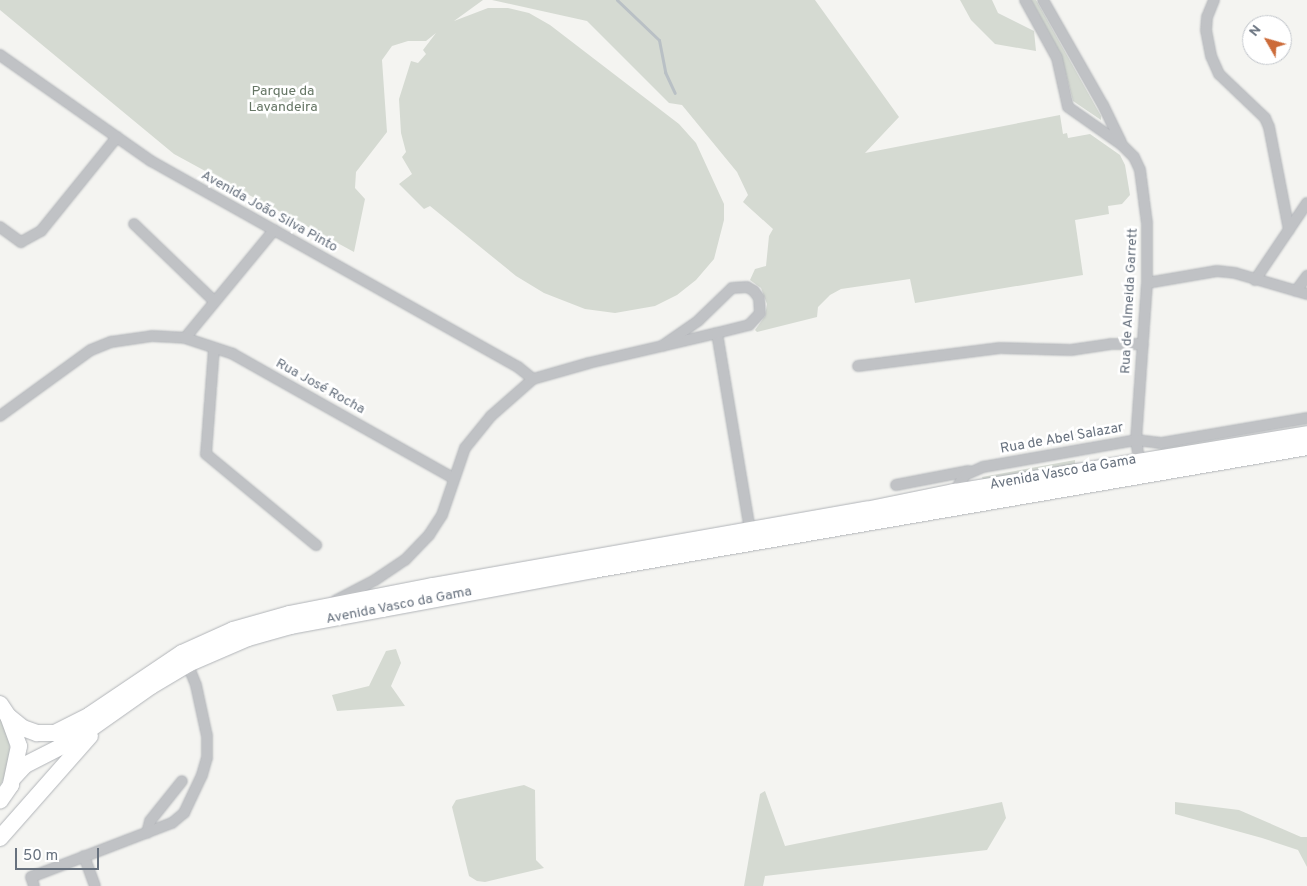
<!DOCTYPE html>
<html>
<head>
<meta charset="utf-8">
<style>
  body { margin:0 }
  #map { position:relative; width:1307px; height:886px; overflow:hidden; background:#f4f4f1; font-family:Overpass,sans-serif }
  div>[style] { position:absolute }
  .green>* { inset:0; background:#d5dad2 }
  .stream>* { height:3px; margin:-1.5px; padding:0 1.5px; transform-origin:1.5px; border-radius:1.5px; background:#b9c0c5 }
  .roads { filter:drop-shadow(0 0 1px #b1b4b8) drop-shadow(0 0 1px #b1b4b8) }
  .street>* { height:10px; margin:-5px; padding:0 5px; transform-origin:5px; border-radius:5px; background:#c0c2c5 }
  .primary>* { height:16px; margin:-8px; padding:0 8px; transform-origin:8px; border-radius:8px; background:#fff }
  span { translate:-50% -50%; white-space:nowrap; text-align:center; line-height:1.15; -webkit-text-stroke:5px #fff; paint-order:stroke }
  .park-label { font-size:14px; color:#667665 }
  .street-label { font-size:14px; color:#67717e }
  .north { position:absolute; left:1242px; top:15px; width:50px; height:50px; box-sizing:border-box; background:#fff; border:1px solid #c2c6cb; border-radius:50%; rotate:308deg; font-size:14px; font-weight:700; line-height:20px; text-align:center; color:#67717e }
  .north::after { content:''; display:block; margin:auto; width:18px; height:22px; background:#cc6b39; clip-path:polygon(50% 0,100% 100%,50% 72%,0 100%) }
  .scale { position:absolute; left:15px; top:848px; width:84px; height:22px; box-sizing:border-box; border:2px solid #67717e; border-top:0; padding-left:6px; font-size:15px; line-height:18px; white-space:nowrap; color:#67717e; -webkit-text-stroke:4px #fff; paint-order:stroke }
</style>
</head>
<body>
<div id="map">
  <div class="green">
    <i style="clip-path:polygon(0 0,483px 0,454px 21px,488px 8px,508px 8px,529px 13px,550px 25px,679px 124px,696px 143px,724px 204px,724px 220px,714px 259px,696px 280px,677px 295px,655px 306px,615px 313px,585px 309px,544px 293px,516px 276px,430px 206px,424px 209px,399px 184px,412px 174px,402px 157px,406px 152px,401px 133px,399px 99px,411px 61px,418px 63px,426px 54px,423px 50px,436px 33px,426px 41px,408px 41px,392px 46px,382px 60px,387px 132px,356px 172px,355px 188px,365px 199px,354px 252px,174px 154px,0 10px)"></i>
    <i style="clip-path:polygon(492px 0,815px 0,899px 117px,865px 153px,1060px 115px,1063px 134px,1067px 133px,1068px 138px,1090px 134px,1120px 155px,1125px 165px,1130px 195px,1122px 204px,1108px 206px,1109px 214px,1075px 220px,1083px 275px,915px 303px,910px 279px,841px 289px,830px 295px,818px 307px,817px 317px,757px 332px,755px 330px,765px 316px,767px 304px,761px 288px,750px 280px,755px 269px,766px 266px,769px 236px,773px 229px,743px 202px,748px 195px,737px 172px,682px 105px,669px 103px,587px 21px)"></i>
    <i style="clip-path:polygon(960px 0,992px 0,998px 13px,1034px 31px,1036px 51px,995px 44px,971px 20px)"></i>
    <i style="clip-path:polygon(1031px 0,1036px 0,1101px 116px,1101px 120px,1073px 101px,1061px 55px)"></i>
    <i style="clip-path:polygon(1075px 460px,1075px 464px,983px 480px,982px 477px)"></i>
    <i style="clip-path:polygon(396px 649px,401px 663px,391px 686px,405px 706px,337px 711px,332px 695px,369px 686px,386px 651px)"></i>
    <i style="clip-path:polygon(0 717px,9px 741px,10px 750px,5px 776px,0 786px)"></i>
    <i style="clip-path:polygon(524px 785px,535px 790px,536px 860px,544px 868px,485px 882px,477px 881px,469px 876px,452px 807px,456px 800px)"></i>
    <i style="clip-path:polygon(765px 791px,785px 846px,1002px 802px,1006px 818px,987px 850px,765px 876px,763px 886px,744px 886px,760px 794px)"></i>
    <i style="clip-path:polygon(1175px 802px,1239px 810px,1301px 837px,1307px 837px,1307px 867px,1298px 850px,1262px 838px,1175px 814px)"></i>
  </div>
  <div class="stream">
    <i style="left:617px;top:0;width:58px;rotate:43.6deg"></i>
    <i style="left:659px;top:40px;width:33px;rotate:79deg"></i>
    <i style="left:665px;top:72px;width:23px;rotate:65deg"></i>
  </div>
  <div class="roads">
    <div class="street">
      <i style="left:1025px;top:0;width:66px;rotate:61.1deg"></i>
      <i style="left:1057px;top:58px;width:50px;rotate:77.3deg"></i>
      <i style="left:1068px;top:107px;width:66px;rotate:35.1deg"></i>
      <i style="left:1122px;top:145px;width:17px;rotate:45deg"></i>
      <i style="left:1134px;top:157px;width:14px;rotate:65deg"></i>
      <i style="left:1140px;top:170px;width:53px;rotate:82.5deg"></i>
      <i style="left:1147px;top:223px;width:60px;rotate:90deg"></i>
      <i style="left:1147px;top:283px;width:157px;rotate:94deg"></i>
      <i style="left:1136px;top:440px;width:26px;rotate:81deg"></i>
      <i style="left:1043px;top:0;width:121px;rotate:60.3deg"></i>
      <i style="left:1103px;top:105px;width:41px;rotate:64.1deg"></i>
      <i style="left:1214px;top:0;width:18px;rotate:112deg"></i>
      <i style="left:1207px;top:17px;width:13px;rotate:94deg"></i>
      <i style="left:1206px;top:30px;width:26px;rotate:79deg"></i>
      <i style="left:1211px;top:56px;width:20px;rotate:66deg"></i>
      <i style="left:1219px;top:74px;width:64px;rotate:43.7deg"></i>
      <i style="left:1265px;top:118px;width:10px;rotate:66deg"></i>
      <i style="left:1269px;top:127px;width:105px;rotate:79deg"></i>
      <i style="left:0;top:55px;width:184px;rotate:35.1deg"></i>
      <i style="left:151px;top:161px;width:421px;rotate:29.3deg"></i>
      <i style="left:518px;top:367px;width:19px;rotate:39deg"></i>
      <i style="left:134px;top:224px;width:112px;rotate:43.9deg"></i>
      <i style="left:0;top:227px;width:26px;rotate:36deg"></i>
      <i style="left:21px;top:242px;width:23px;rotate:-29deg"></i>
      <i style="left:41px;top:231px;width:121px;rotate:-51deg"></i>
      <i style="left:1255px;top:280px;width:93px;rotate:-56deg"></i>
      <i style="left:1147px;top:283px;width:71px;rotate:-9.7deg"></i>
      <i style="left:1217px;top:271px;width:18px;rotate:6deg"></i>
      <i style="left:1235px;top:273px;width:75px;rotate:16.3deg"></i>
      <i style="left:1296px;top:291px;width:19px;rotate:-54deg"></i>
      <i style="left:717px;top:333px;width:200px;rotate:80.5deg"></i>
      <i style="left:185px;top:338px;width:140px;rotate:-50.5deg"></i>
      <i style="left:214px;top:348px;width:106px;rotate:94.3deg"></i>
      <i style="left:206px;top:454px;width:143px;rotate:39.6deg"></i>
      <i style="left:858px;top:366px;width:143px;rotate:-7.2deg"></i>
      <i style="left:1000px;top:348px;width:71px;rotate:1.6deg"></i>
      <i style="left:1071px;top:350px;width:40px;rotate:-8.5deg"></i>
      <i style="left:1111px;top:344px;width:32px"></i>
      <i style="left:0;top:416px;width:112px;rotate:-36deg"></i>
      <i style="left:91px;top:350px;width:22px;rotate:-22deg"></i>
      <i style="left:111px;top:342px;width:41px;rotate:-8.3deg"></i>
      <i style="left:152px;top:336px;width:33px;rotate:3deg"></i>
      <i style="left:185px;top:338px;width:51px;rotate:18.4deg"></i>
      <i style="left:233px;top:354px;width:253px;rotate:29.4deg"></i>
      <i style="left:896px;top:485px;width:74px;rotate:-10.9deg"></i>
      <i style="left:954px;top:492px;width:20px;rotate:-57deg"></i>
      <i style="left:965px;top:475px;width:20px;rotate:-24deg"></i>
      <i style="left:983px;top:467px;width:155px;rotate:-10deg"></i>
      <i style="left:1136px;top:440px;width:25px;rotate:7deg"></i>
      <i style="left:1161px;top:443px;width:148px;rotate:-9.7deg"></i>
      <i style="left:335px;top:601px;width:45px;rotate:-27.7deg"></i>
      <i style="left:375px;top:580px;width:36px;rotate:-34deg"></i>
      <i style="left:405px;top:560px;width:35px;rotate:-46deg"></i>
      <i style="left:429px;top:535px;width:24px;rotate:-57deg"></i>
      <i style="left:442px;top:515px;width:71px;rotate:-71.1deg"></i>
      <i style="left:465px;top:448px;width:41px;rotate:-50.9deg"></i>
      <i style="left:491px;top:416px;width:56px;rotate:-41.4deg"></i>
      <i style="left:533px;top:379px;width:58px;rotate:-15.9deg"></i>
      <i style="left:589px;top:363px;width:75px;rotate:-13.1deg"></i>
      <i style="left:662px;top:346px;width:57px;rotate:-13.3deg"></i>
      <i style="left:717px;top:333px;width:33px;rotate:-14deg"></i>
      <i style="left:749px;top:325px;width:16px;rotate:-47deg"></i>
      <i style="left:760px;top:313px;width:15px;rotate:-94deg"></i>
      <i style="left:759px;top:298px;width:9px;rotate:-126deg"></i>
      <i style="left:754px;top:291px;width:8px;rotate:-150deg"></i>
      <i style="left:747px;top:287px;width:15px;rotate:176deg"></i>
      <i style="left:732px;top:288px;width:47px;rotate:135.9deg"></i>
      <i style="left:698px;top:321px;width:44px;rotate:145.2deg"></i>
      <i style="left:147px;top:833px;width:12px;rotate:-76deg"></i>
      <i style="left:150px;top:821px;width:51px;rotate:-51.3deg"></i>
      <i style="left:84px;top:856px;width:32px;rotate:70deg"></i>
      <i style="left:34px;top:886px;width:9px;rotate:-108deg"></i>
      <i style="left:31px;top:877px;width:151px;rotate:-21deg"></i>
      <i style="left:172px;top:823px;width:16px;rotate:-40deg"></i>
      <i style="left:184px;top:813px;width:42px;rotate:-64.7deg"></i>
      <i style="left:202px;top:775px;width:18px;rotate:-74deg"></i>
      <i style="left:207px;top:758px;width:22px;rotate:-90deg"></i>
      <i style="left:207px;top:736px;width:52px;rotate:-102.2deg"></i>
      <i style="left:196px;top:685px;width:27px;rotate:-112deg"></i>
    </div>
    <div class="primary">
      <i style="left:0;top:704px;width:14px;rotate:56deg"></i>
      <i style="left:8px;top:716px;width:32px;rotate:70deg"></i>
      <i style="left:19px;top:746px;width:40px;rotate:102deg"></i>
      <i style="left:11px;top:785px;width:19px;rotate:125deg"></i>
      <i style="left:8px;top:716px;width:19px;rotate:39deg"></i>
      <i style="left:23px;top:728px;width:15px;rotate:20deg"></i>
      <i style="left:37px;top:733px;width:18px"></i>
      <i style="left:55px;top:733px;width:39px;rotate:-27deg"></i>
      <i style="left:90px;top:715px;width:111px;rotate:-34deg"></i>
      <i style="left:182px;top:653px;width:56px;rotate:-24.3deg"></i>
      <i style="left:233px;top:630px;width:58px;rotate:-15.9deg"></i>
      <i style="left:289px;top:614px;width:147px;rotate:-11deg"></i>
      <i style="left:433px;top:586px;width:440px;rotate:-10deg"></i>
      <i style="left:866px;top:510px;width:90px;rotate:-11.6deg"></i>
      <i style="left:954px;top:492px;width:358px;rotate:-9.3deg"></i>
      <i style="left:13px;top:778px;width:18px;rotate:-47deg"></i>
      <i style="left:25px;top:765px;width:57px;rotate:-27deg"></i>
      <i style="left:76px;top:739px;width:92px;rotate:-35.2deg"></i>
      <i style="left:151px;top:686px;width:43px;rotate:-30.7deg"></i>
      <i style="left:188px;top:664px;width:65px;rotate:-23.4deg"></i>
      <i style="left:248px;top:638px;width:45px;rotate:-15.6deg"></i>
      <i style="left:291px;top:626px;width:307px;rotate:-10.5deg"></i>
      <i style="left:593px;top:570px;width:725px;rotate:-9.77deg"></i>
      <i style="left:0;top:838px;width:136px;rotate:-48.6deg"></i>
    </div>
  </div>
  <div class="park-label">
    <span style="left:283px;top:100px">Parque da<br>Lavandeira</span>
  </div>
  <div class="street-label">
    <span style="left:269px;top:212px;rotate:29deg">Avenida João Silva Pinto</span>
    <span style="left:1130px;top:301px;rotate:-87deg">Rua de Almeida Garrett</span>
    <span style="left:320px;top:387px;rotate:29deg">Rua José Rocha</span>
    <span style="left:1062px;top:439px;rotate:-10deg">Rua de Abel Salazar</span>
    <span style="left:1063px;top:473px;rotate:-10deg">Avenida Vasco da Gama</span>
    <span style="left:399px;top:606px;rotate:-11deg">Avenida Vasco da Gama</span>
  </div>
  <div class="north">N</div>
  <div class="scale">50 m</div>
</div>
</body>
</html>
